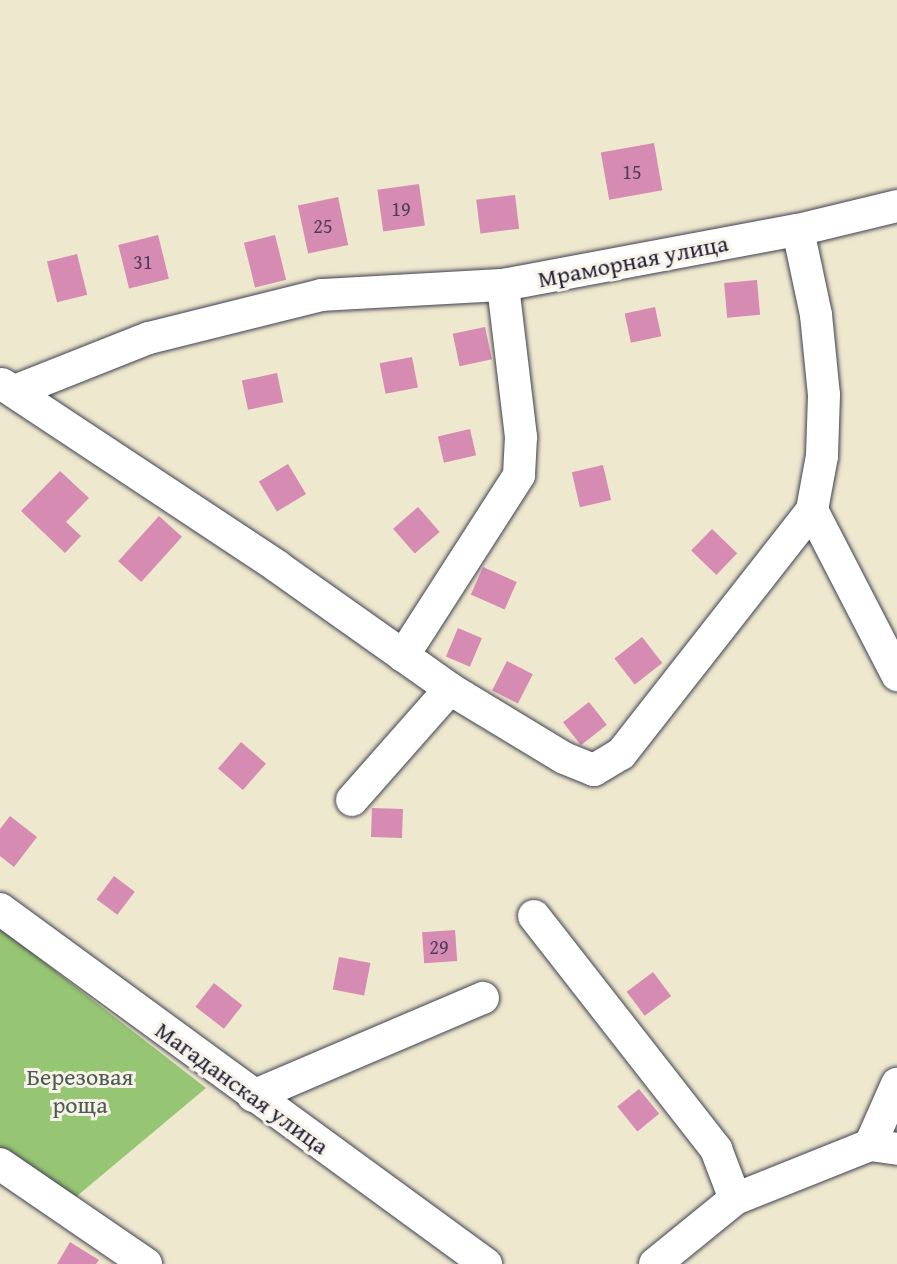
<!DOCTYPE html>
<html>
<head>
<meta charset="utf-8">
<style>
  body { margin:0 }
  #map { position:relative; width:897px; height:1264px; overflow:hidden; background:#eee8ce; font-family:"Gentium Book Plus",serif }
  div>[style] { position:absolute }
  .green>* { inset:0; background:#96c573 }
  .building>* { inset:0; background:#d58bb2; transform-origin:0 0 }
  .roads { filter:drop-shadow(0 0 2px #414051) drop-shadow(0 0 2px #414051) }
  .minor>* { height:32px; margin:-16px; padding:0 16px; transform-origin:16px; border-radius:16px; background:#fff }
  span { translate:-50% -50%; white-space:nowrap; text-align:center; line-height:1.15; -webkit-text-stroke:6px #f7f3e8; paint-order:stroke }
  .number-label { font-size:20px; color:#4f3c59 }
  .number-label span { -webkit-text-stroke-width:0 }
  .street-label { font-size:24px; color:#22223b }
  .park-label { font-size:24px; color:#4b5b4f }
</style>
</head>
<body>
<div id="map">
  <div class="green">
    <i style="clip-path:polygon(0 928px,206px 1088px,71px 1201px,0 1150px)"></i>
  </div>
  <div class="building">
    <i style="left:654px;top:143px;width:48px;height:54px;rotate:80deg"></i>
    <i style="left:419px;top:184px;width:42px;height:42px;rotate:82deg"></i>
    <i style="left:515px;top:195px;width:34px;height:39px;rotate:83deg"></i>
    <i style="left:338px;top:197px;width:49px;height:41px;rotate:78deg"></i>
    <i style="left:158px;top:235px;width:45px;height:41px;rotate:76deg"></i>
    <i style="left:275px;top:235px;width:46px;height:32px;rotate:76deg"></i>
    <i style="left:77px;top:254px;width:42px;height:31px;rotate:76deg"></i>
    <i style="left:757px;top:280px;width:35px;height:33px;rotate:85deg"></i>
    <i style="left:655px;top:307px;width:30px;height:31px;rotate:78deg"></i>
    <i style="left:485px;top:327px;width:33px;height:33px;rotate:78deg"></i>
    <i style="left:412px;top:357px;width:31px;height:33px;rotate:79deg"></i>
    <i style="left:277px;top:373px;width:30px;height:36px;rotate:78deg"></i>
    <i style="left:470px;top:429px;width:27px;height:33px;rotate:77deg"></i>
    <i style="left:288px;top:464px;width:35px;height:34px;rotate:59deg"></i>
    <i style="left:603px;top:465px;width:36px;height:32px;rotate:77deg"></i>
    <i style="clip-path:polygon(60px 471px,89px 498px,66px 522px,81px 536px,65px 553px,21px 511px)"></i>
    <i style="left:418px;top:507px;width:33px;height:33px;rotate:49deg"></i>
    <i style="left:159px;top:516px;width:31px;height:61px;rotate:42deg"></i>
    <i style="left:712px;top:529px;width:35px;height:30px;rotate:44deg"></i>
    <i style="left:483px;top:567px;width:37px;height:30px;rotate:24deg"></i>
    <i style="left:458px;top:628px;width:26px;height:31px;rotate:23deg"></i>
    <i style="left:642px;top:637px;width:33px;height:35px;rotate:52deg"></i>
    <i style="left:507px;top:661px;width:29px;height:33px;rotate:27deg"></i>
    <i style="left:589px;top:702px;width:29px;height:33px;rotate:52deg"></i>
    <i style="left:241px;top:742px;width:33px;height:35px;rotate:41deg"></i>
    <i style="left:372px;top:808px;width:31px;height:29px;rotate:2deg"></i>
    <i style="clip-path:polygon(10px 816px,37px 837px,14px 867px,0 856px,0 829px)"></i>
    <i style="left:114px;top:876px;width:26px;height:29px;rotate:37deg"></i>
    <i style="left:455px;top:930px;width:31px;height:33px;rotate:86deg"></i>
    <i style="left:339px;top:957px;width:32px;height:33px;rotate:11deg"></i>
    <i style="left:653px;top:972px;width:30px;height:33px;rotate:53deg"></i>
    <i style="left:214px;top:983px;width:36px;height:30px;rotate:38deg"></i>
    <i style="left:639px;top:1089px;width:32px;height:28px;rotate:51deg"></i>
    <i style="clip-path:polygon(70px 1242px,99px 1260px,96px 1264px,57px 1264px)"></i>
  </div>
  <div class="roads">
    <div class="minor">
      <i style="left:798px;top:230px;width:102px;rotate:-13.6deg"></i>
      <i style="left:2px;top:384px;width:331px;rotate:33.5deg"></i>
      <i style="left:278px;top:567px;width:211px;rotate:35.3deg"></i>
      <i style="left:450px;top:689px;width:133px;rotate:31.2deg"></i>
      <i style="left:564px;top:758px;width:32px;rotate:22deg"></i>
      <i style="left:594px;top:770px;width:31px;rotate:-31deg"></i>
      <i style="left:621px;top:754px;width:310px;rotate:-51.9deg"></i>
      <i style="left:15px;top:391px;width:144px;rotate:-21.6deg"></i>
      <i style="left:149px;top:338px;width:178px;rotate:-14deg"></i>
      <i style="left:322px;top:295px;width:181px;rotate:-3.2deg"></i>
      <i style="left:503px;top:285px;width:300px;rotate:-10.6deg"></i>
      <i style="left:798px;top:230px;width:87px;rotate:78deg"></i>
      <i style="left:816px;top:315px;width:80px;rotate:84.3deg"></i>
      <i style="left:824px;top:395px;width:61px;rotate:91.9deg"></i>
      <i style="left:822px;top:456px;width:55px;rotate:100.5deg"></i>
      <i style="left:812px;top:510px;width:186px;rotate:62.7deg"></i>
      <i style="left:403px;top:656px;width:215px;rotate:-57.3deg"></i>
      <i style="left:519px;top:475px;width:38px;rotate:-87deg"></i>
      <i style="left:521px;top:437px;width:153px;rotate:-96.8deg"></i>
      <i style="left:352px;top:800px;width:148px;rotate:-48.6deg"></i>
      <i style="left:0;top:909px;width:602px;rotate:36.15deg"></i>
      <i style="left:534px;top:916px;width:296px;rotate:52deg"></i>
      <i style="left:716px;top:1149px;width:53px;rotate:69.2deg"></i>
      <i style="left:253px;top:1096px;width:250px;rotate:-23.1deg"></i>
      <i style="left:870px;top:1145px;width:67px;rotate:-66.1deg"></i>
      <i style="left:0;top:1164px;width:177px;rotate:34.4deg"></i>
      <i style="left:655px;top:1264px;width:103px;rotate:-39.1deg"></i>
      <i style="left:735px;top:1199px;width:145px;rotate:-21.8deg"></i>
      <i style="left:870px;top:1145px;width:27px;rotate:8deg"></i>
    </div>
  </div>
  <div class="number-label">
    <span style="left:632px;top:171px">15</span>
    <span style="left:401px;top:208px">19</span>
    <span style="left:323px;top:225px">25</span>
    <span style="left:143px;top:261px">31</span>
    <span style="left:439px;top:946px">29</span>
  </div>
  <div class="street-label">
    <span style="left:633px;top:261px;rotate:-11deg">Мраморная улица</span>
    <span style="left:242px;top:1088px;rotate:36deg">Магаданская улица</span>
  </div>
  <div class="park-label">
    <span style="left:80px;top:1091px">Березовая<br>роща</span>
  </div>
</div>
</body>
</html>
